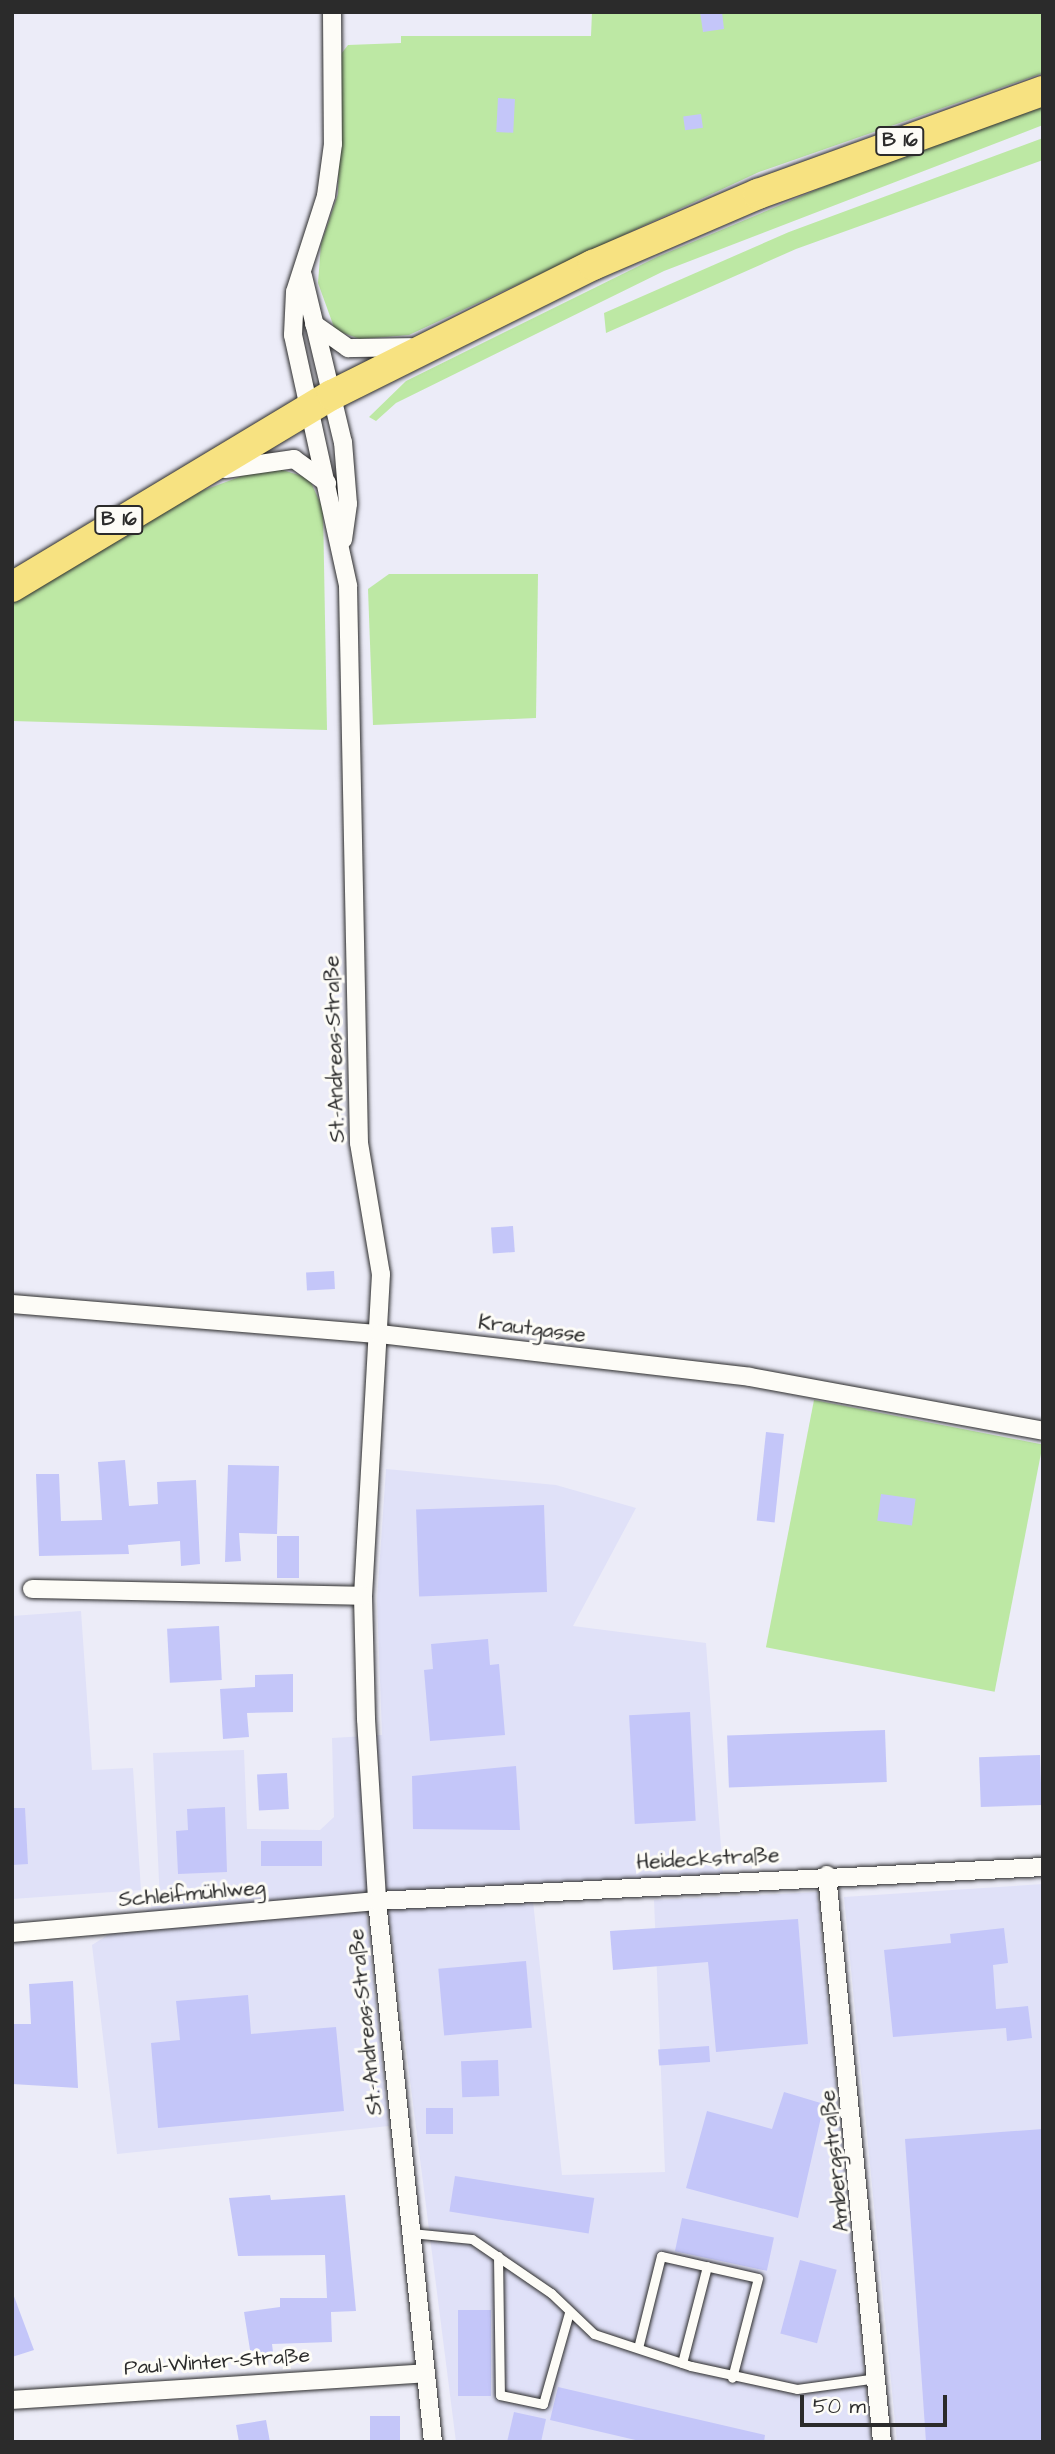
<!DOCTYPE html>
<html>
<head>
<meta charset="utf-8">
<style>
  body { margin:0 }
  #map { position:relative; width:1055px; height:2454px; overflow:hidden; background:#ececf8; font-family:"Architects Daughter",sans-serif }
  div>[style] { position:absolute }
  .built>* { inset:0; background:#e0e1f8 }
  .green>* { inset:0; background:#bde8a4; transform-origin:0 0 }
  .building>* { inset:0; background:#c4c6f9; transform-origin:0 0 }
  .roads { filter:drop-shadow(0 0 2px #2b2b2b) drop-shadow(0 0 2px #2b2b2b) }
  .lane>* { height:9px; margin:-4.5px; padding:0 4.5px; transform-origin:4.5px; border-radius:4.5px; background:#fdfcf7 }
  .street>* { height:18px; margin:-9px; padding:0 9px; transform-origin:9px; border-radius:9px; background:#fdfcf7 }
  .primary>* { height:30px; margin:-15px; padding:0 15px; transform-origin:15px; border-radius:15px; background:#f7e281 }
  span { translate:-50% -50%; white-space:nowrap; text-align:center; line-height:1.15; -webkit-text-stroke:6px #fdfcf7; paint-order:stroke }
  .shield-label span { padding:2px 5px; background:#fdfcf7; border:2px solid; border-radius:5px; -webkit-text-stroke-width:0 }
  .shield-label { font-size:19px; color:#2b2b2b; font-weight:700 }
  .street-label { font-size:21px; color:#2b2b2b }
  .frame { position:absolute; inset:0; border:14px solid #2b2b2b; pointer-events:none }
  .scale { position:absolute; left:800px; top:2395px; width:147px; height:32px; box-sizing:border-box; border:4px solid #2b2b2b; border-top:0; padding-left:9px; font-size:21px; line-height:24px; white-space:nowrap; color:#2b2b2b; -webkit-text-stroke:5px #fdfcf7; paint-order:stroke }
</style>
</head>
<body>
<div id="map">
  <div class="built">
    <i style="clip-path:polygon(386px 1469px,556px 1485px,636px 1508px,573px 1626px,706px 1643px,723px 1874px,364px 1893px,389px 2126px,117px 2154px,92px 1945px,160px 1902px,153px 1753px,244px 1750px,247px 1829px,320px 1830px,334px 1817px,332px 1738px,382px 1735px,377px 1600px)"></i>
    <i style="clip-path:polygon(81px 1611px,92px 1770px,133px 1768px,141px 1890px,12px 1899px,12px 1616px)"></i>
    <i style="clip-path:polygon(1043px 1884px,1043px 2442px,897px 2442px,844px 1897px)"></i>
    <i style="clip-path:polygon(817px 1892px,871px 2442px,456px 2442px,388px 1907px,533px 1901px,562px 2175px,665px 2172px,654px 1900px)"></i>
  </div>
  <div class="green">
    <i style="clip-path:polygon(592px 12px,1043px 12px,1043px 73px,759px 172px,409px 335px,360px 339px,335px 330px,318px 283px,321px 244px,338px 194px,341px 54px,348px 45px,401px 43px,401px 36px,591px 36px)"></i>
    <i style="clip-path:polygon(1043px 107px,1043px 125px,664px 271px,396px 403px,376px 421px,369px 417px,406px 381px,657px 257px,859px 172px)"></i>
    <i style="clip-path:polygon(1043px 138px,1043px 160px,796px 249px,606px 333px,604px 313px,789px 232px)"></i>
    <i style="clip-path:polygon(269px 466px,309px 478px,323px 509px,327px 730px,12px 721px,12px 603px,199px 492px)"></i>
    <i style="clip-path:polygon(389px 574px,538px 574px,536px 718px,373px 725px,368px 589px)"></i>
    <i style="left:814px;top:1400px;width:233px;height:252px;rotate:11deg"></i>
  </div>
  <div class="building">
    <i style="clip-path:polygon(700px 12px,722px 12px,724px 29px,703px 32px)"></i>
    <i style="left:498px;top:98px;width:17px;height:34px;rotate:3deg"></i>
    <i style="left:701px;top:114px;width:14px;height:18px;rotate:82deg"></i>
    <i style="left:513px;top:1226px;width:26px;height:22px;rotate:86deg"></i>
    <i style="left:334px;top:1271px;width:18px;height:28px;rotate:87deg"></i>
    <i style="left:766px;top:1432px;width:18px;height:89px;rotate:6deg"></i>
    <i style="clip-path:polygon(125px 1460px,129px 1506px,158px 1504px,157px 1482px,196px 1480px,200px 1564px,181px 1566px,180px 1541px,128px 1545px,129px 1554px,39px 1556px,36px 1474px,59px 1474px,61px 1521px,102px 1520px,98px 1462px)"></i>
    <i style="clip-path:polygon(228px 1465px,279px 1466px,277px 1534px,239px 1533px,241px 1561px,225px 1562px)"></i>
    <i style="left:881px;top:1494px;width:35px;height:27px;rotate:8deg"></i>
    <i style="left:544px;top:1505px;width:87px;height:128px;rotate:88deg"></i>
    <i style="left:277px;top:1536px;width:22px;height:42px"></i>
    <i style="left:219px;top:1626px;width:54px;height:52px;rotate:87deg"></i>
    <i style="clip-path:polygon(488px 1639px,490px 1665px,499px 1664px,505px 1735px,430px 1741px,424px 1670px,433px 1669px,431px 1644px)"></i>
    <i style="clip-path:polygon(293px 1674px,293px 1712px,247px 1713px,249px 1737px,223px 1739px,220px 1689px,255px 1687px,255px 1675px)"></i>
    <i style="left:690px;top:1712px;width:109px;height:61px;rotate:87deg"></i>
    <i style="left:885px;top:1730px;width:52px;height:158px;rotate:88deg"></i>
    <i style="left:1040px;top:1755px;width:50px;height:61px;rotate:88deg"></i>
    <i style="clip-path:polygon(516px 1766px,520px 1830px,413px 1829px,412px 1776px)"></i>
    <i style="left:287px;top:1773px;width:36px;height:30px;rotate:87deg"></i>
    <i style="clip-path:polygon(225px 1807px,227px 1872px,178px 1874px,176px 1831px,188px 1830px,187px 1809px)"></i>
    <i style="clip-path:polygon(12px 1808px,25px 1808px,28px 1864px,12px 1865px)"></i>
    <i style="left:322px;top:1841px;width:25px;height:61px;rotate:90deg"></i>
    <i style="clip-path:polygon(798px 1919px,808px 2044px,716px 2052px,708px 1962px,613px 1970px,610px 1931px)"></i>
    <i style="clip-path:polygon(1004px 1928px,1008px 1963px,993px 1965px,996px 2009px,1028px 2006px,1032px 2038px,1007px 2041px,1006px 2028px,893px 2037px,884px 1950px,951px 1943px,950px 1934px)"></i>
    <i style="left:526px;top:1961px;width:67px;height:88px;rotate:85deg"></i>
    <i style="clip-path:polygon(73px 1981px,78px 2088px,12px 2084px,12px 2024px,31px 2024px,29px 1984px)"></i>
    <i style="clip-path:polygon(248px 1995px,251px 2034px,336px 2027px,344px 2111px,158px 2128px,151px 2043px,180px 2040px,176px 2001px)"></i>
    <i style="left:709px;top:2046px;width:16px;height:51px;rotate:86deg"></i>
    <i style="left:498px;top:2060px;width:36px;height:37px;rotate:88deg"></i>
    <i style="clip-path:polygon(784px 2092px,824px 2104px,798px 2218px,686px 2188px,707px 2111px,772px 2129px)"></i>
    <i style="left:426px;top:2108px;width:27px;height:26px"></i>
    <i style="clip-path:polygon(1043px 2129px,1043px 2442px,926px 2442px,905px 2139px)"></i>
    <i style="left:455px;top:2176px;width:141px;height:36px;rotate:9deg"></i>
    <i style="clip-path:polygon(270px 2195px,271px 2200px,345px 2195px,356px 2311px,331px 2312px,332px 2342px,272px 2344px,273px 2352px,251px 2356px,244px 2312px,280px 2307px,280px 2298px,327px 2298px,325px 2255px,238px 2256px,229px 2198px)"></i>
    <i style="left:682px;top:2218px;width:94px;height:34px;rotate:12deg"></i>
    <i style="left:800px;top:2260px;width:38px;height:76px;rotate:15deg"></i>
    <i style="clip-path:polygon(12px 2291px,34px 2350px,12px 2357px)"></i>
    <i style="left:458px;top:2310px;width:33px;height:86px"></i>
    <i style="clip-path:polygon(558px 2387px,765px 2435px,764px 2442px,644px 2442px,550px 2420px)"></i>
    <i style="clip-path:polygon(514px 2412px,546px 2419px,541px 2442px,507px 2442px)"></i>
    <i style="left:370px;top:2416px;width:30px;height:25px"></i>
    <i style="clip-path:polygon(266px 2420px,270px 2442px,239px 2442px,236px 2425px)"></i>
  </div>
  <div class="roads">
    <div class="lane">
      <i style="left:411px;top:2233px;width:61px;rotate:5.6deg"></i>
      <i style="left:472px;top:2239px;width:96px;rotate:34.4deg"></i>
      <i style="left:551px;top:2293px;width:59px;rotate:43.6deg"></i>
      <i style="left:594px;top:2334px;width:102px;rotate:18.3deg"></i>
      <i style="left:691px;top:2366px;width:108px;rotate:12.2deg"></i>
      <i style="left:797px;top:2389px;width:81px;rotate:-7.8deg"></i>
      <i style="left:498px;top:2256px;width:139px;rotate:89.2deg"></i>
      <i style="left:500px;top:2395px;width:44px;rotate:11.8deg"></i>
      <i style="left:543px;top:2404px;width:95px;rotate:-74.1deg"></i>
      <i style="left:638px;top:2348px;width:95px;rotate:-76deg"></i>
      <i style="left:661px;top:2256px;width:99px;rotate:12.8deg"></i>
      <i style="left:758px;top:2278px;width:103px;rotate:104.6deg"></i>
      <i style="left:682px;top:2363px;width:100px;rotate:-75.5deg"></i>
    </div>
    <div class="street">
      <i style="left:332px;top:12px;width:132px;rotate:89.6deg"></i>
      <i style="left:333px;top:144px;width:52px;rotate:97.7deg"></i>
      <i style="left:326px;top:196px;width:101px;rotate:107.9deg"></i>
      <i style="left:295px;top:292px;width:43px;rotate:92.7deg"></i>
      <i style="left:293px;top:335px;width:257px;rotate:77.6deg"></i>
      <i style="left:348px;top:586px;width:557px;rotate:88.87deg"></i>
      <i style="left:359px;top:1143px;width:133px;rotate:80.5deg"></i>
      <i style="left:381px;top:1274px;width:323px;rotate:93.2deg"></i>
      <i style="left:363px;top:1596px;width:123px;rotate:88.6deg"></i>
      <i style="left:366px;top:1719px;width:182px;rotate:86.5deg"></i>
      <i style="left:377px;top:1901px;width:544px;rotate:84.09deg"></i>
      <i style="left:303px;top:276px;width:171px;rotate:76.5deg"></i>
      <i style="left:343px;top:442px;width:62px;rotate:85.4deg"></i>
      <i style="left:348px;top:504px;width:36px;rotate:98deg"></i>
      <i style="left:314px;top:324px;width:42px;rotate:35.2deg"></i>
      <i style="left:348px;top:348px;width:62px;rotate:-0.9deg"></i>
      <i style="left:225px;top:469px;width:70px;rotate:-8.2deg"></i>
      <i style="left:294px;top:459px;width:41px;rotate:36deg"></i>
      <i style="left:12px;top:1304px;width:369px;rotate:4.7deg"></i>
      <i style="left:380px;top:1334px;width:372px;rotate:6.6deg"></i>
      <i style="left:750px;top:1377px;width:298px;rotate:10.4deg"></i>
      <i style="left:32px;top:1589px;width:331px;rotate:1.2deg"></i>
      <i style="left:827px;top:1875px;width:570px;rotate:84.46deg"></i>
      <i style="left:12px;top:1933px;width:366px;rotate:-5deg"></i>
      <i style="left:377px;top:1901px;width:667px;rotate:-2.92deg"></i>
      <i style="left:12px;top:2400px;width:413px;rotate:-3.7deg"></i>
    </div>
    <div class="primary">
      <i style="left:12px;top:587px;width:373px;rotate:-31deg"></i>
      <i style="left:332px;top:395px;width:292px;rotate:-26.5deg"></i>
      <i style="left:593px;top:265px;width:180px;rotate:-23.3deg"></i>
      <i style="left:758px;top:194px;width:303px;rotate:-19.9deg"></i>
    </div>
  </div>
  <div class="shield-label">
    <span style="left:900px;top:141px">B 16</span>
    <span style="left:119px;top:520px">B 16</span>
  </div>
  <div class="street-label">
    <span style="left:335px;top:1049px;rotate:-92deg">St.-Andreas-Straße</span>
    <span style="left:532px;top:1329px;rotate:7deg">Krautgasse</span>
    <span style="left:708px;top:1859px;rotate:-3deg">Heideckstraße</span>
    <span style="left:192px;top:1894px;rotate:-5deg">Schleifmühlweg</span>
    <span style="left:366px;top:2022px;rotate:-96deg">St.-Andreas-Straße</span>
    <span style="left:835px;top:2161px;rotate:-96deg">Ambergstraße</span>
    <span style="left:217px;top:2362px;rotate:-4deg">Paul-Winter-Straße</span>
  </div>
  <div class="frame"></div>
  <div class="scale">50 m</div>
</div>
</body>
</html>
